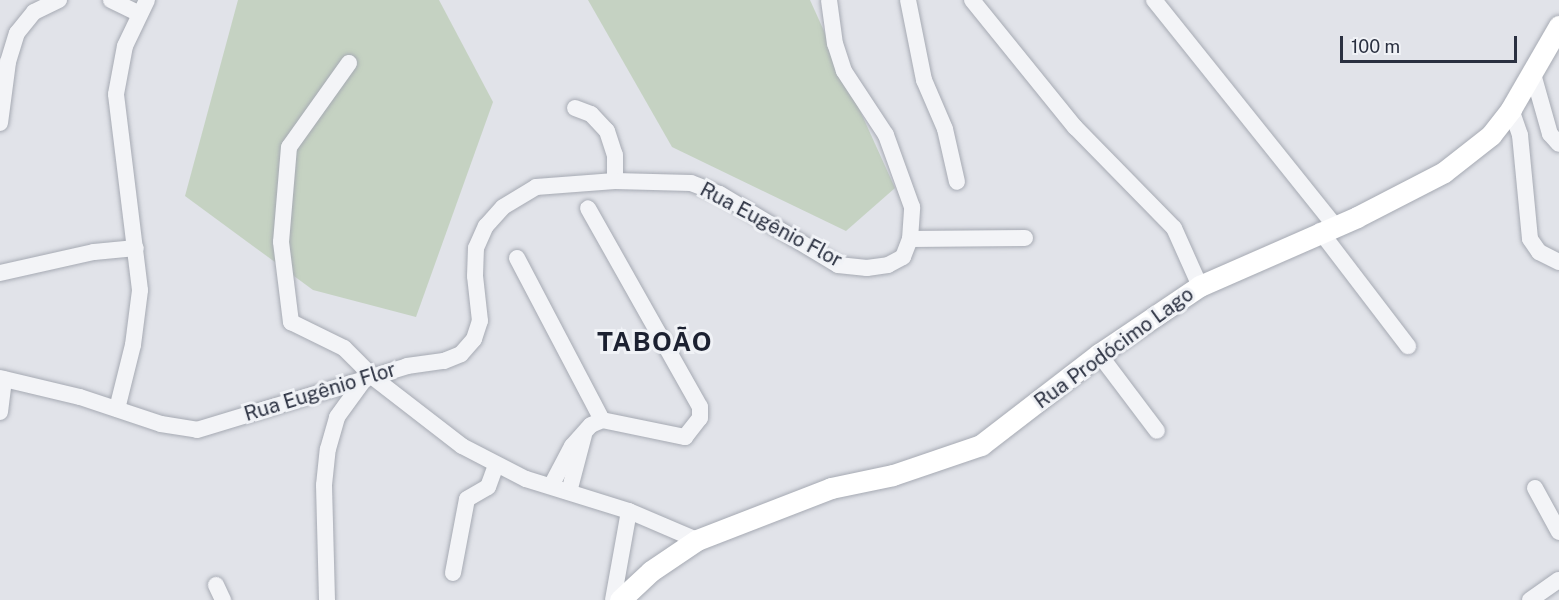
<!DOCTYPE html>
<html>
<head>
<meta charset="utf-8">
<style>
  body { margin:0 }
  #map { position:relative; width:1559px; height:600px; overflow:hidden; background:#e1e3e9; font-family:"Public Sans",sans-serif }
  div>[style] { position:absolute }
  .green>* { inset:0; background:#c5d2c2 }
  .roads { filter:drop-shadow(0 0 2px #a6aab3) drop-shadow(0 0 2px #a6aab3) }
  .minor>* { height:16px; margin:-8px; padding:0 8px; transform-origin:8px; border-radius:8px; background:#f3f4f7 }
  .major>* { height:21px; margin:-10.5px; padding:0 10.5px; transform-origin:10.5px; border-radius:10.5px; background:#fff }
  span { translate:-50% -50%; white-space:nowrap; text-align:center; line-height:1.15; -webkit-text-stroke:6px #f0f2f6; paint-order:stroke }
  .street-label { font-size:20px; color:#2a3040 }
  .district-label { font-size:26px; color:#1c2131; font-weight:700; letter-spacing:1.5px }
  .scale { position:absolute; left:1340px; top:36px; width:177px; height:27px; box-sizing:border-box; border:3px solid #2a3040; border-top:0; padding-left:8px; font-size:18px; line-height:21px; white-space:nowrap; color:#2a3040; -webkit-text-stroke:4px #f0f2f6; paint-order:stroke }
</style>
</head>
<body>
<div id="map">
  <div class="green">
    <i style="clip-path:polygon(238px 0,439px 0,493px 102px,416px 317px,313px 290px,185px 196px)"></i>
    <i style="clip-path:polygon(588px 0,810px 0,895px 188px,846px 231px,672px 147px)"></i>
  </div>
  <div class="roads">
    <div class="minor">
      <i style="left:111px;top:0;width:32px;rotate:26deg"></i>
      <i style="left:908px;top:0;width:82px;rotate:78.7deg"></i>
      <i style="left:924px;top:80px;width:53px;rotate:66.8deg"></i>
      <i style="left:945px;top:129px;width:54px;rotate:77.2deg"></i>
      <i style="left:972px;top:0;width:164px;rotate:51deg"></i>
      <i style="left:1075px;top:127px;width:141px;rotate:45.6deg"></i>
      <i style="left:1174px;top:228px;width:64px;rotate:65.9deg"></i>
      <i style="left:1154px;top:0;width:288px;rotate:51.3deg"></i>
      <i style="left:349px;top:63px;width:103px;rotate:125.5deg"></i>
      <i style="left:289px;top:147px;width:95px;rotate:94.8deg"></i>
      <i style="left:281px;top:242px;width:81px;rotate:82.9deg"></i>
      <i style="left:291px;top:322px;width:59px;rotate:26.1deg"></i>
      <i style="left:344px;top:348px;width:42px;rotate:45deg"></i>
      <i style="left:374px;top:378px;width:111px;rotate:37.7deg"></i>
      <i style="left:462px;top:446px;width:72px;rotate:27.3deg"></i>
      <i style="left:526px;top:479px;width:108px;rotate:17.3deg"></i>
      <i style="left:629px;top:511px;width:74px;rotate:23.1deg"></i>
      <i style="left:1533px;top:74px;width:62px;rotate:74.2deg"></i>
      <i style="left:1550px;top:134px;width:13px;rotate:48deg"></i>
      <i style="left:575px;top:108px;width:17px;rotate:21deg"></i>
      <i style="left:591px;top:114px;width:23px;rotate:47deg"></i>
      <i style="left:607px;top:131px;width:25px;rotate:72deg"></i>
      <i style="left:615px;top:155px;width:26px;rotate:90deg"></i>
      <i style="left:1511px;top:109px;width:28px;rotate:71deg"></i>
      <i style="left:1520px;top:135px;width:104px;rotate:84.5deg"></i>
      <i style="left:1530px;top:239px;width:16px;rotate:55deg"></i>
      <i style="left:1539px;top:252px;width:22px;rotate:27deg"></i>
      <i style="left:0;top:123px;width:62px;rotate:-82.5deg"></i>
      <i style="left:8px;top:62px;width:30px;rotate:-73deg"></i>
      <i style="left:17px;top:33px;width:27px;rotate:-51deg"></i>
      <i style="left:34px;top:12px;width:28px;rotate:-26deg"></i>
      <i style="left:1320px;top:231px;width:145px;rotate:52.6deg"></i>
      <i style="left:910px;top:239px;width:115px;rotate:-0.5deg"></i>
      <i style="left:517px;top:258px;width:183px;rotate:62.3deg"></i>
      <i style="left:0;top:273px;width:96px;rotate:-12.6deg"></i>
      <i style="left:94px;top:252px;width:42px;rotate:-5.4deg"></i>
      <i style="left:1099px;top:354px;width:96px;rotate:53deg"></i>
      <i style="left:0;top:378px;width:82px;rotate:13.4deg"></i>
      <i style="left:80px;top:397px;width:85px;rotate:18.4deg"></i>
      <i style="left:161px;top:424px;width:36px;rotate:9deg"></i>
      <i style="left:197px;top:430px;width:220px;rotate:-16.9deg"></i>
      <i style="left:407px;top:366px;width:37px;rotate:-8deg"></i>
      <i style="left:444px;top:361px;width:18px;rotate:-22deg"></i>
      <i style="left:461px;top:354px;width:20px;rotate:-49deg"></i>
      <i style="left:474px;top:339px;width:19px;rotate:-72deg"></i>
      <i style="left:480px;top:321px;width:45px;rotate:-96.3deg"></i>
      <i style="left:475px;top:276px;width:28px;rotate:-88deg"></i>
      <i style="left:476px;top:248px;width:24px;rotate:-66deg"></i>
      <i style="left:486px;top:226px;width:25px;rotate:-48deg"></i>
      <i style="left:503px;top:207px;width:39px;rotate:-31deg"></i>
      <i style="left:536px;top:187px;width:79px;rotate:-4.3deg"></i>
      <i style="left:615px;top:181px;width:76px;rotate:1.5deg"></i>
      <i style="left:691px;top:183px;width:31px;rotate:21deg"></i>
      <i style="left:720px;top:194px;width:138px;rotate:31deg"></i>
      <i style="left:838px;top:265px;width:29px;rotate:6deg"></i>
      <i style="left:867px;top:268px;width:21px;rotate:-8deg"></i>
      <i style="left:888px;top:265px;width:17px;rotate:-28deg"></i>
      <i style="left:903px;top:257px;width:19px;rotate:-69deg"></i>
      <i style="left:910px;top:239px;width:32px;rotate:-86deg"></i>
      <i style="left:912px;top:207px;width:77px;rotate:-109.9deg"></i>
      <i style="left:886px;top:135px;width:77px;rotate:-123.3deg"></i>
      <i style="left:844px;top:71px;width:28px;rotate:-108deg"></i>
      <i style="left:835px;top:44px;width:44px;rotate:-97.8deg"></i>
      <i style="left:117px;top:409px;width:66px;rotate:-76deg"></i>
      <i style="left:133px;top:345px;width:55px;rotate:-82.7deg"></i>
      <i style="left:140px;top:290px;width:197px;rotate:-97deg"></i>
      <i style="left:116px;top:94px;width:49px;rotate:-79.4deg"></i>
      <i style="left:125px;top:46px;width:51px;rotate:-64.4deg"></i>
      <i style="left:0;top:412px;width:33px;rotate:-83deg"></i>
      <i style="left:551px;top:486px;width:45px;rotate:-62.3deg"></i>
      <i style="left:572px;top:446px;width:28px;rotate:-48deg"></i>
      <i style="left:591px;top:425px;width:12px;rotate:-24deg"></i>
      <i style="left:602px;top:420px;width:85px;rotate:11.6deg"></i>
      <i style="left:685px;top:437px;width:24px;rotate:-52deg"></i>
      <i style="left:700px;top:418px;width:11px;rotate:-90deg"></i>
      <i style="left:700px;top:407px;width:228px;rotate:-119.4deg"></i>
      <i style="left:1535px;top:488px;width:50px;rotate:61.4deg"></i>
      <i style="left:569px;top:492px;width:59px;rotate:-75.3deg"></i>
      <i style="left:453px;top:573px;width:75px;rotate:-79.3deg"></i>
      <i style="left:467px;top:499px;width:24px;rotate:-30deg"></i>
      <i style="left:488px;top:487px;width:23px;rotate:-70deg"></i>
      <i style="left:216px;top:585px;width:17px;rotate:65deg"></i>
      <i style="left:327px;top:600px;width:115px;rotate:-91.5deg"></i>
      <i style="left:324px;top:485px;width:36px;rotate:-84deg"></i>
      <i style="left:328px;top:449px;width:33px;rotate:-74deg"></i>
      <i style="left:337px;top:417px;width:46px;rotate:-53.9deg"></i>
      <i style="left:613px;top:600px;width:90px;rotate:-79.8deg"></i>
      <i style="left:1530px;top:600px;width:35px;rotate:-35deg"></i>
    </div>
    <div class="major">
      <i style="left:620px;top:600px;width:42px;rotate:-43.1deg"></i>
      <i style="left:651px;top:571px;width:55px;rotate:-34deg"></i>
      <i style="left:697px;top:540px;width:144px;rotate:-21.2deg"></i>
      <i style="left:831px;top:488px;width:63px;rotate:-11.8deg"></i>
      <i style="left:893px;top:475px;width:93px;rotate:-18.8deg"></i>
      <i style="left:981px;top:445px;width:149px;rotate:-37.6deg"></i>
      <i style="left:1099px;top:354px;width:122px;rotate:-34deg"></i>
      <i style="left:1200px;top:286px;width:171px;rotate:-23.7deg"></i>
      <i style="left:1357px;top:217px;width:98px;rotate:-27.3deg"></i>
      <i style="left:1444px;top:172px;width:60px;rotate:-38.2deg"></i>
      <i style="left:1491px;top:135px;width:33px;rotate:-52deg"></i>
      <i style="left:1511px;top:109px;width:96px;rotate:-60deg"></i>
    </div>
  </div>
  <div class="street-label">
    <span style="left:771px;top:225px;rotate:28deg">Rua Eugênio Flor</span>
    <span style="left:1114px;top:348px;rotate:-36deg">Rua Prodócimo Lago</span>
    <span style="left:320px;top:392px;rotate:-17deg">Rua Eugênio Flor</span>
  </div>
  <div class="district-label">
    <span style="left:655px;top:342px">TABOÃO</span>
  </div>
  <div class="scale">100 m</div>
</div>
</body>
</html>
